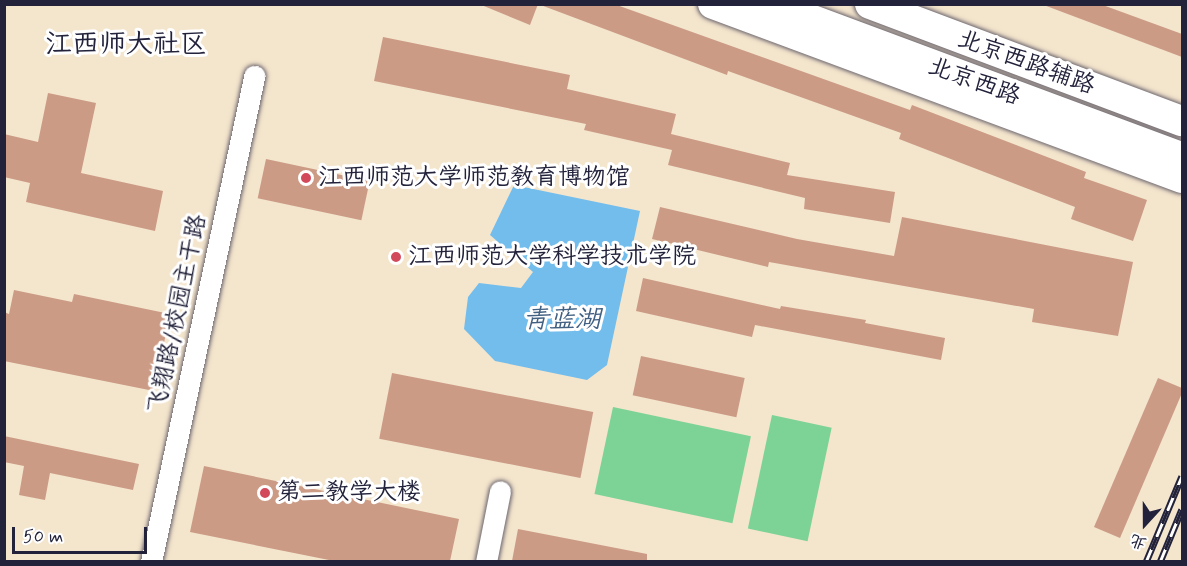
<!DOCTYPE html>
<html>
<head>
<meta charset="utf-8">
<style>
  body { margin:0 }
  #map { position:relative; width:1187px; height:566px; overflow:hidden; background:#f4e5cd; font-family:Mynerve,"LXGW WenKai TC",sans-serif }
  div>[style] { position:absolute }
  .green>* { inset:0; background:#7dd396; transform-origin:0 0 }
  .water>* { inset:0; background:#73bdec }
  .building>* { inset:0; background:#cc9b85; transform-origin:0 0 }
  .roads { filter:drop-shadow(0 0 2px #6c666e) drop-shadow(0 0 2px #6c666e) }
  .street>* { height:21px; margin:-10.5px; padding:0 10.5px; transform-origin:10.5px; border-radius:10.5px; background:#fff }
  .secondary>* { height:30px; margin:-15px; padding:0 15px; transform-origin:15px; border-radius:15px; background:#fff }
  .primary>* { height:33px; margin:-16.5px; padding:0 16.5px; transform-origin:16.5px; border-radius:16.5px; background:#fff }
  .rail>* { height:7px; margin-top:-3.5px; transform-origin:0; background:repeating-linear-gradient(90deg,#fff 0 14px,#22223b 0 28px); box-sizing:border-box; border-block:2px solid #22223b }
  .dots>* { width:16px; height:16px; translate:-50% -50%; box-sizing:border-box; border:3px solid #fff; border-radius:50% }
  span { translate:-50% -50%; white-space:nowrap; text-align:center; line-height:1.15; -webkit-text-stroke:6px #fff; paint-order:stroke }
  .street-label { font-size:24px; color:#22223b }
  .poi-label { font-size:24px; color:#22223b }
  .left { translate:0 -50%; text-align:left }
  .water-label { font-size:26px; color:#426082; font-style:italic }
  .quarter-label { font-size:27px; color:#22223b }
  .frame { position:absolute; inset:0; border:6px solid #22223b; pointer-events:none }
  .north { position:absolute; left:1115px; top:494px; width:60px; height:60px; -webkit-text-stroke:4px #fff; paint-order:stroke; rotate:201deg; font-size:16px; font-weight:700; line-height:24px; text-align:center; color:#22223b }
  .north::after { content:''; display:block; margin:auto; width:21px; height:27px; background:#22223b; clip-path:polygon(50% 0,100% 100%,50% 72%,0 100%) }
  .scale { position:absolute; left:12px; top:527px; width:135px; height:27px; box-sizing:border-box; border:3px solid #22223b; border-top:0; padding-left:8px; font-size:18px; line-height:21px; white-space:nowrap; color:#22223b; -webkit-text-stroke:4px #fff; paint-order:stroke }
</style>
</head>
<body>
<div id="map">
  <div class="green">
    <i style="left:613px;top:407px;width:141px;height:89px;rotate:12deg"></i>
    <i style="left:772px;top:415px;width:61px;height:116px;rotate:12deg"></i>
  </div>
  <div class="water">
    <i style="clip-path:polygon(514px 185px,640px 211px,607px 365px,587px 380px,495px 361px,464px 329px,468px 297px,479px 283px,521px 288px,533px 272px,490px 235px)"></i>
  </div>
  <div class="building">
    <i style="clip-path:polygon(479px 4px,538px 4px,530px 25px)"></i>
    <i style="clip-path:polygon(538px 4px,614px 4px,910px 110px,912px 105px,1086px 172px,1084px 178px,1147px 200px,1133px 241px,1071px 219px,1075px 207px,899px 139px,901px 133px,728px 71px,727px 75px)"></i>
    <i style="clip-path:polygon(1041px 4px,1100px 4px,1182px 34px,1182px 57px)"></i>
    <i style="clip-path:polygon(383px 37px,570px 75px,567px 89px,676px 114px,671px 134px,790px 163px,787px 175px,895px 192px,890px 223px,804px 209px,805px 198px,668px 165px,672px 150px,584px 130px,586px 124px,374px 81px)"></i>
    <i style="clip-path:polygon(48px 93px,96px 103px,81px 173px,163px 191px,155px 231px,26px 202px,30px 183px,4px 177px,4px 134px,38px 142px)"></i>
    <i style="left:266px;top:159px;width:106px;height:40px;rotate:12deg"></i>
    <i style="clip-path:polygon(660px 207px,797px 239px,894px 256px,902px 217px,1133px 262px,1118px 336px,1032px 322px,1034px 309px,769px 262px,768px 267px,652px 239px)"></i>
    <i style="clip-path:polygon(643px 278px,780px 309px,781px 306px,866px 320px,865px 323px,945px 338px,941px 360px,755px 325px,752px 337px,636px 311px)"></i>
    <i style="clip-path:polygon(14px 290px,72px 302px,74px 294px,170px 314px,154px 391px,4px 361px,4px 312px,9px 314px)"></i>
    <i style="left:641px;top:356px;width:106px;height:40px;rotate:12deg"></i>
    <i style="left:392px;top:373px;width:205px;height:67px;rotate:11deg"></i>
    <i style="clip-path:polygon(1158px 378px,1182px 388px,1182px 393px,1120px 538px,1094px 527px)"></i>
    <i style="clip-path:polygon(4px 436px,139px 464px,133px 490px,50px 473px,45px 500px,19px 495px,24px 466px,4px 462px)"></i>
    <i style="clip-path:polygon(204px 466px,459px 519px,450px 561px,334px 561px,190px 532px)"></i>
    <i style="clip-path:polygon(518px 529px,647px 554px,647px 561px,512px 561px)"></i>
  </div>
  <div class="roads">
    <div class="street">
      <i style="left:151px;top:562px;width:497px;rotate:-78deg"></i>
      <i style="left:486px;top:562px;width:72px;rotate:-78.8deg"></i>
    </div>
    <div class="secondary">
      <i style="left:713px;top:4px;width:500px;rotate:20.35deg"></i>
      <i style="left:870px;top:4px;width:333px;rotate:20.6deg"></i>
    </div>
    <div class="primary">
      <i style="left:766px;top:4px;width:444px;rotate:20.4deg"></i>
    </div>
  </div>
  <div class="rail">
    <i style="left:1146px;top:562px;width:93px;rotate:-67.3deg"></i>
    <i style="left:1160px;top:562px;width:57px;rotate:-67.5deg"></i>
  </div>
  <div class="dots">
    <i style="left:306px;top:178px;background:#d1495b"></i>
    <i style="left:396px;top:257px;background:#d1495b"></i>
    <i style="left:265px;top:493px;background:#d1495b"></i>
  </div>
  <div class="street-label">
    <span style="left:1026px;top:63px;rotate:20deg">北京西路辅路</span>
    <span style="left:974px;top:82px;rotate:20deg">北京西路</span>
    <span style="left:178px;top:314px;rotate:-78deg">飞翔路/校园主干路</span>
  </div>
  <div class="poi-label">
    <span class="left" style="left:318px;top:178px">江西师范大学师范教育博物馆</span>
    <span class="left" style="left:408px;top:257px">江西师范大学科学技术学院</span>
    <span class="left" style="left:277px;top:493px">第二教学大楼</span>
  </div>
  <div class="water-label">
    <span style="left:562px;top:321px">青蓝湖</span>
  </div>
  <div class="quarter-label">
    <span style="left:126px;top:45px">江西师大社区</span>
  </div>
  <div class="frame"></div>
  <div class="north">北</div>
  <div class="scale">50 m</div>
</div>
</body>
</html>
